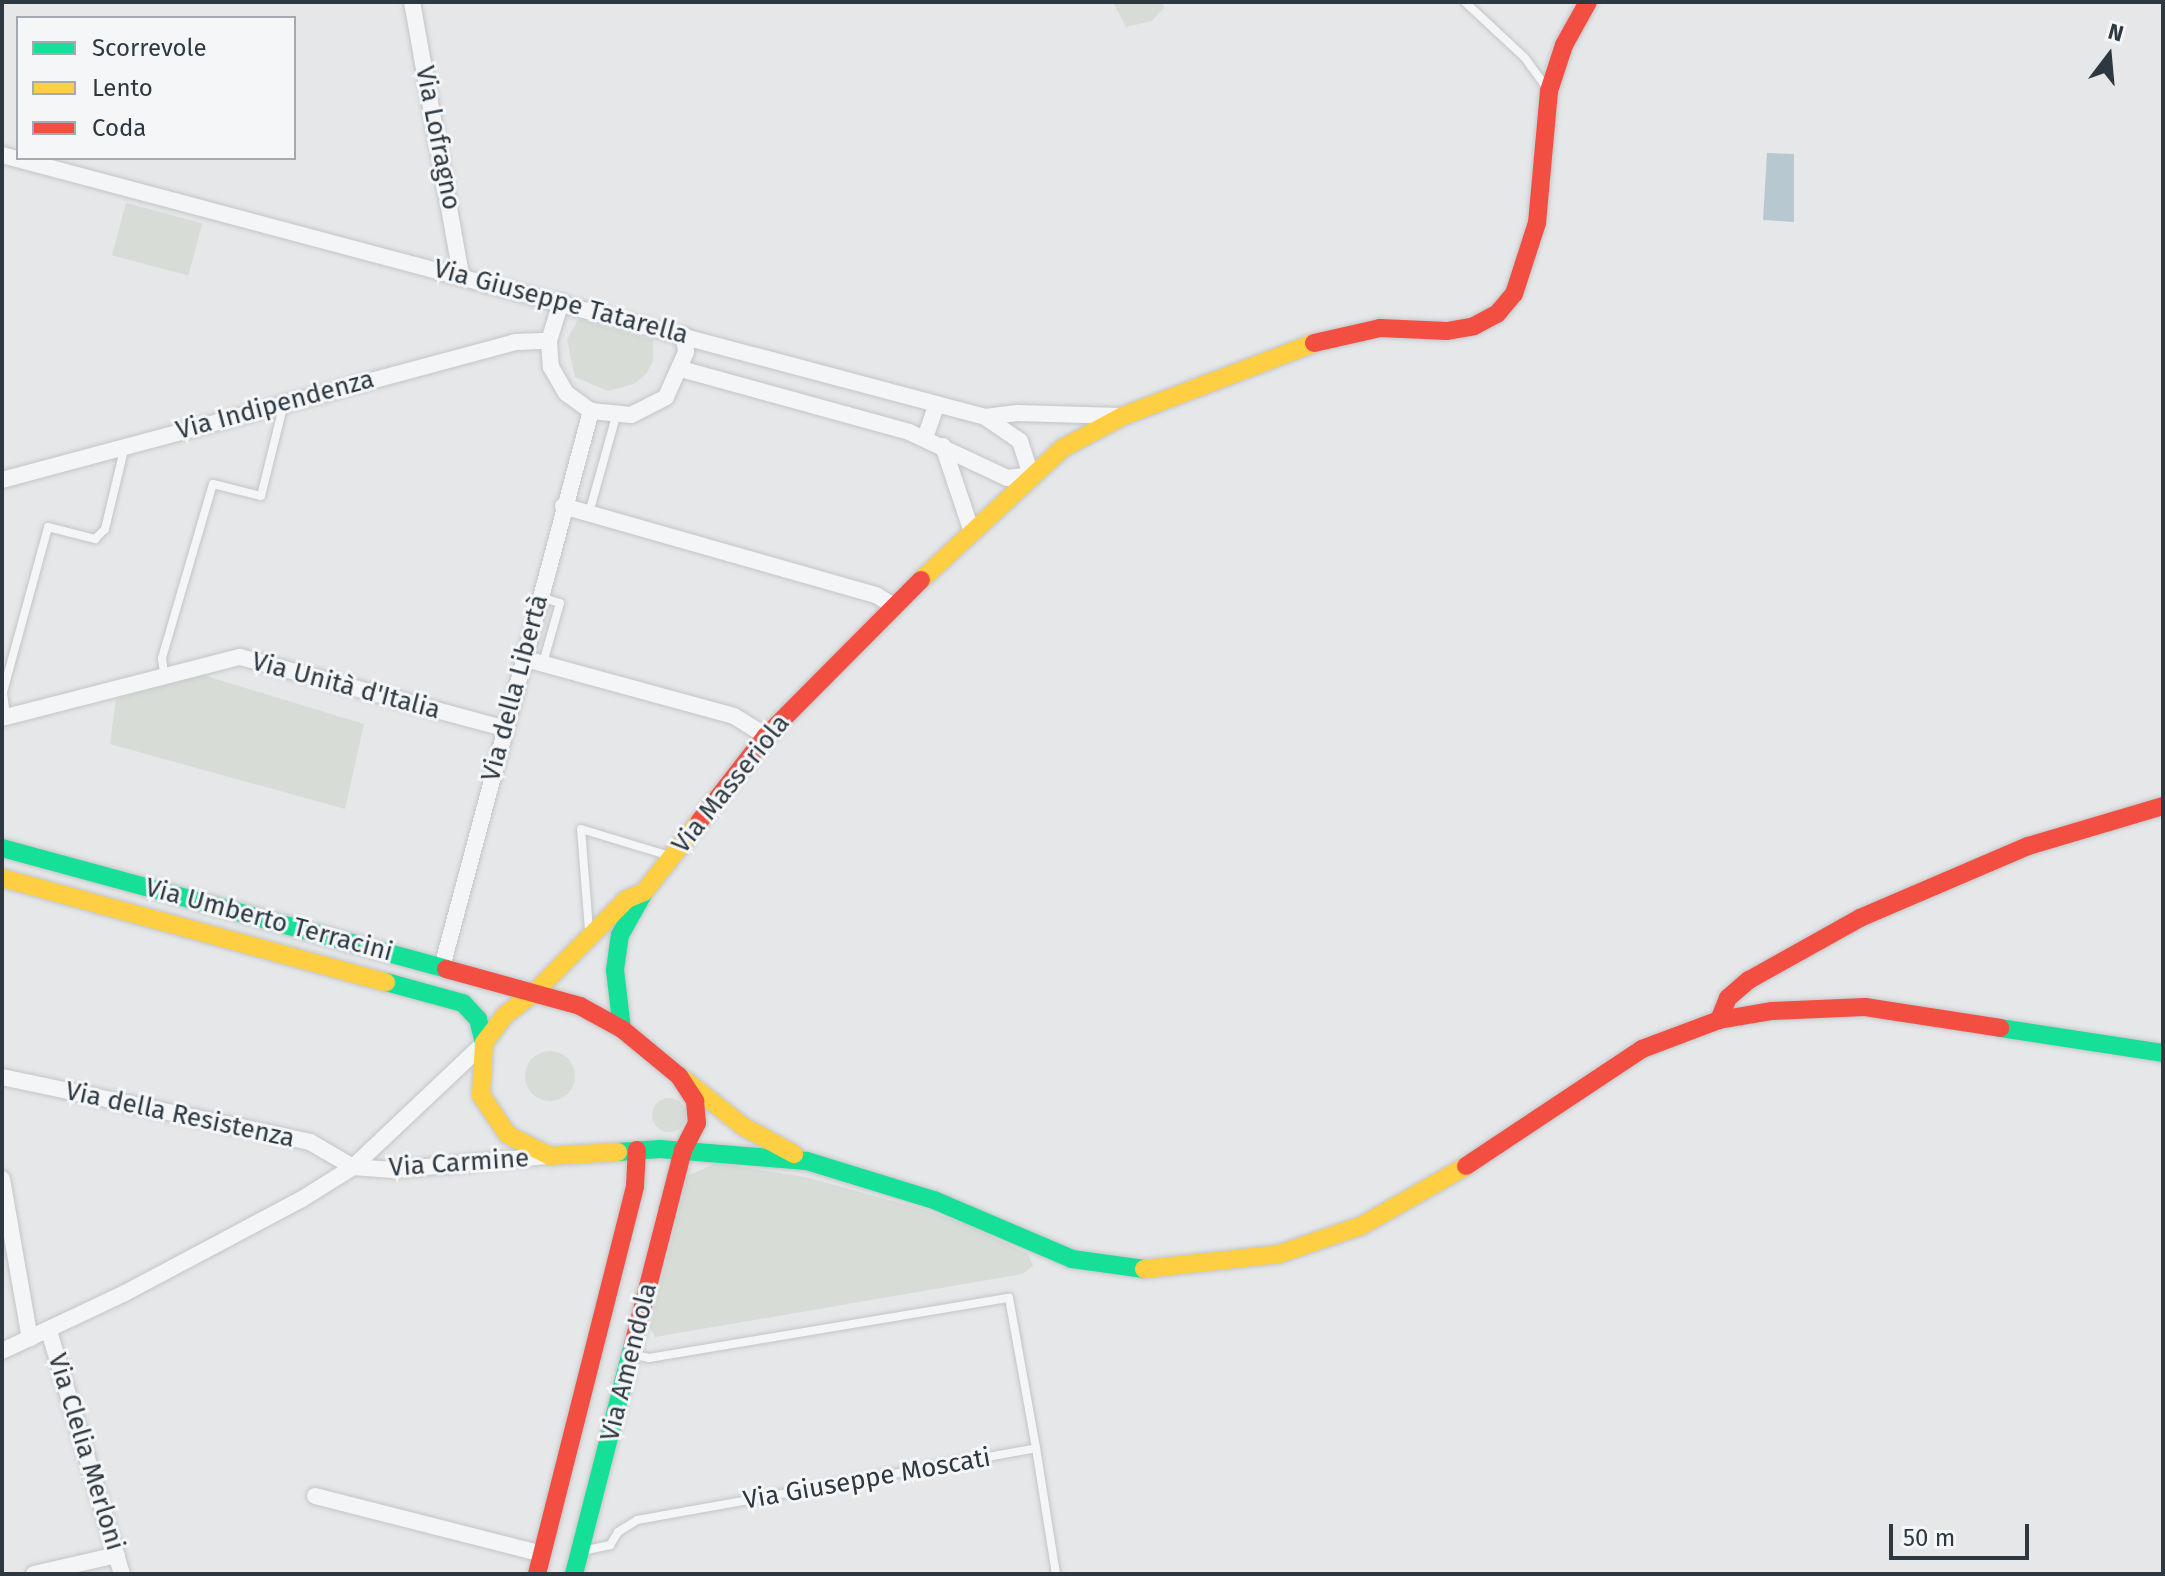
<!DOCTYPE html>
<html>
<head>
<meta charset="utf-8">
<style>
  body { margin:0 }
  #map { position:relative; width:2165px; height:1576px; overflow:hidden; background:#e5e7e9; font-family:"Fira Sans",sans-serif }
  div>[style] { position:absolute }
  .green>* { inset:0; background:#d7dcd6; transform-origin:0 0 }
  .round { border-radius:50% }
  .water>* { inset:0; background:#b7c8d1 }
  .roads { filter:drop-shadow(0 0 2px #c3c5c7) drop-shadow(0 0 2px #c3c5c7) }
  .lane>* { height:8px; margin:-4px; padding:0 4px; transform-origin:4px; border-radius:4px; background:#f4f5f6 }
  .street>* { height:16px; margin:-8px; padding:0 8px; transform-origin:8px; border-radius:8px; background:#f4f5f6 }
  .fast>* { height:18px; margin:-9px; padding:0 9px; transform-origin:9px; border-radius:9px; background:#16e098 }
  .slow>* { height:18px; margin:-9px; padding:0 9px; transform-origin:9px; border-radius:9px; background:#ffcf43 }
  .jam>* { height:18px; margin:-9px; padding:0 9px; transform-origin:9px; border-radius:9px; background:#f24e42 }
  span { translate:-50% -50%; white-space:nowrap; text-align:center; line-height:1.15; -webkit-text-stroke:6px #f4f6f8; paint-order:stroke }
  .street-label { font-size:26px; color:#2d3841 }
  .frame { position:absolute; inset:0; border:4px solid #2d3841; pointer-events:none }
  .legend { position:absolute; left:16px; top:16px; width:280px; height:144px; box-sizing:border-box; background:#f4f6f8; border:2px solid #a4aaaf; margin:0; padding:10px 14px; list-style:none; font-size:24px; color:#2d3841 }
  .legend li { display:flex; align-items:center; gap:16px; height:40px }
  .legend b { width:40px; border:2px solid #a4aaaf }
  .north { position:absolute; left:2069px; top:16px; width:80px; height:80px; -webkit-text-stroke:6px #f4f6f8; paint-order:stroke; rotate:16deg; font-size:22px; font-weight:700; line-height:32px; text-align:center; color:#2d3841 }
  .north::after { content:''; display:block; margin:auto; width:28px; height:36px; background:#2d3841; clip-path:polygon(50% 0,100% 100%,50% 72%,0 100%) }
  .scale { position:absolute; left:1889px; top:1524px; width:140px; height:36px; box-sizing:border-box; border:4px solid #2d3841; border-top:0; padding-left:10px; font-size:24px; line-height:28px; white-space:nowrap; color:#2d3841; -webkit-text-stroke:6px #f4f6f8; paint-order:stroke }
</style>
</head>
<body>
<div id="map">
  <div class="green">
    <i style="clip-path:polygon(1113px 2px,1162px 2px,1164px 8px,1152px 21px,1126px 27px)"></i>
    <i style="left:126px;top:203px;width:79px;height:54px;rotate:15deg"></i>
    <i style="clip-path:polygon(578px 319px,653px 340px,653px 361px,646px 374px,634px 384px,608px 391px,575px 377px,567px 340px)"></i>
    <i style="clip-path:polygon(203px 675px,364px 724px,345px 809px,110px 744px,116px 699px)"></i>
    <i class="round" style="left:525px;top:1051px;width:50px;height:50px"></i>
    <i class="round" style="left:652px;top:1098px;width:34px;height:34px"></i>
    <i style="clip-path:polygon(717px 1163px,805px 1177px,915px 1207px,966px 1224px,1028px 1254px,1033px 1266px,1022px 1274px,655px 1337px,650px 1328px,687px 1176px)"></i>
  </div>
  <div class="water">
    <i style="clip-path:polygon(1767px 153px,1794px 154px,1794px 222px,1763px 220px)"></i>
  </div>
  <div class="roads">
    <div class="lane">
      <i style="left:1465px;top:2px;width:82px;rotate:43deg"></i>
      <i style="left:1525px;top:58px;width:36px;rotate:54deg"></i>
      <i style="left:589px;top:513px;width:101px;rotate:-74.4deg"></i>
      <i style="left:541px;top:597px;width:20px;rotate:18deg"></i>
      <i style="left:560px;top:603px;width:62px;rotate:105.8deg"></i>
      <i style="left:164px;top:674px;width:16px;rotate:-97deg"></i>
      <i style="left:162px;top:658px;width:181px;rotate:-73.7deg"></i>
      <i style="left:213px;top:484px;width:49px;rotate:14deg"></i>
      <i style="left:261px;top:496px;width:96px;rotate:-76.1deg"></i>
      <i style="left:6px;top:717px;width:25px;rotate:-97deg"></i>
      <i style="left:3px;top:692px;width:171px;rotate:-74.7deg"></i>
      <i style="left:48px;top:527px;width:49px;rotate:14.3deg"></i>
      <i style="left:95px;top:539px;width:14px;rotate:-45deg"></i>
      <i style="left:105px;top:529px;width:85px;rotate:-76.5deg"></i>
      <i style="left:589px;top:930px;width:101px;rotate:-94.5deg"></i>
      <i style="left:581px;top:829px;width:93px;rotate:16.9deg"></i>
      <i style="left:635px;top:1355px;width:14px;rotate:12deg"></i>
      <i style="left:649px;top:1358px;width:365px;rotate:-9.5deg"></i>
      <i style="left:1009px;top:1298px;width:152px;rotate:79.8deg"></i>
      <i style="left:582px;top:1551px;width:29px;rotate:-12deg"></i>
      <i style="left:610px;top:1545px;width:15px;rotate:-58deg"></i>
      <i style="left:618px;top:1532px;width:22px;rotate:-32deg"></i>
      <i style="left:637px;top:1520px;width:405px;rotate:-10.2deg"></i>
      <i style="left:1036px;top:1448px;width:128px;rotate:81deg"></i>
    </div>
    <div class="street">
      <i style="left:412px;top:2px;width:277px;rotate:79.8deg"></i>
      <i style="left:2px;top:155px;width:1017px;rotate:14.92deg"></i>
      <i style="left:985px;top:417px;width:32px;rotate:-7deg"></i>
      <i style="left:1017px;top:413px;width:104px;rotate:1.7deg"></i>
      <i style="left:561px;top:302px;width:41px;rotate:107.1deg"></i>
      <i style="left:549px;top:341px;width:26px;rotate:86deg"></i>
      <i style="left:551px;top:367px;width:30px;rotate:60deg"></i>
      <i style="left:566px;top:393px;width:31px;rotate:36deg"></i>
      <i style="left:591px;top:411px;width:40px;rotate:5.7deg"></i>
      <i style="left:631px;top:415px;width:39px;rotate:-27deg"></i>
      <i style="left:666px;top:397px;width:49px;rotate:-66deg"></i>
      <i style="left:686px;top:352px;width:17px;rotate:-97deg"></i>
      <i style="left:681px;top:369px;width:237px;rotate:15.4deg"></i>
      <i style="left:909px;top:432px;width:108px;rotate:25.1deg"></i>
      <i style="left:1007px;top:478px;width:24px;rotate:-7deg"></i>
      <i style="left:1031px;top:475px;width:36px;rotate:-108deg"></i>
      <i style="left:1020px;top:441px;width:42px;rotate:-145.6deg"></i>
      <i style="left:925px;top:438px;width:36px;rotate:-71deg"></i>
      <i style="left:943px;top:446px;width:91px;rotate:71.4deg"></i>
      <i style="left:2px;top:480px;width:532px;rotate:-15.03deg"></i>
      <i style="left:516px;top:342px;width:33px;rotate:-2deg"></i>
      <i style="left:563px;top:506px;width:325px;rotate:15.9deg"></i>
      <i style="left:876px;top:595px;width:21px;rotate:31deg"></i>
      <i style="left:522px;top:658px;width:220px;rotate:15.3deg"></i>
      <i style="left:734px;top:716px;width:38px;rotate:32deg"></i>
      <i style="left:2px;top:718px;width:246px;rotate:-14.4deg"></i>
      <i style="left:240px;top:657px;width:273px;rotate:15.1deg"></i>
      <i style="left:442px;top:967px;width:576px;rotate:-75deg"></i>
      <i style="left:2px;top:1077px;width:315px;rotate:11.9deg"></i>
      <i style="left:310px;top:1142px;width:50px;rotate:30.2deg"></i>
      <i style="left:353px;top:1167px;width:40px;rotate:4.3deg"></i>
      <i style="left:393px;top:1170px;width:154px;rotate:-5.2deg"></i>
      <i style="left:2px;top:1179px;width:162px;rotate:80.1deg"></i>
      <i style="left:49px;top:1331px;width:254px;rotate:73.3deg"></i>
      <i style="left:2px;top:1351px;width:136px;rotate:-25.2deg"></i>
      <i style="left:125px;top:1293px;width:200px;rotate:-28deg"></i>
      <i style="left:302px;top:1199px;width:60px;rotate:-32.1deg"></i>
      <i style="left:353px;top:1167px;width:180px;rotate:-43.4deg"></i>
      <i style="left:315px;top:1496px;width:234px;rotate:14.3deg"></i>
      <i style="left:34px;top:1574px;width:85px;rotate:-12.9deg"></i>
    </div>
    <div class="fast">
      <i style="left:2px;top:848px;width:460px;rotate:15.2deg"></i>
      <i style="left:386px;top:982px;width:80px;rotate:15.3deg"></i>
      <i style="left:463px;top:1003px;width:22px;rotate:47deg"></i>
      <i style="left:478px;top:1019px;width:25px;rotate:76deg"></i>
      <i style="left:2000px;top:1028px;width:165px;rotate:8.7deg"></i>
      <i style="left:622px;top:1029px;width:59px;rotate:-96.8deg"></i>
      <i style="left:615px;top:970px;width:35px;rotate:-82deg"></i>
      <i style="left:620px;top:935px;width:47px;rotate:-60.7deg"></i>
      <i style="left:618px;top:1152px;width:42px;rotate:-4.1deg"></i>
      <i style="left:660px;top:1149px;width:147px;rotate:4.7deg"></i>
      <i style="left:807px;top:1161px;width:133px;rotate:17.1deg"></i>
      <i style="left:934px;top:1200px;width:150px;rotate:23.1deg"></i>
      <i style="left:1072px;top:1259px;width:73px;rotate:7.9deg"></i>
      <i style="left:574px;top:1574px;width:236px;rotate:-75.6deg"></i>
    </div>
    <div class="slow">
      <i style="left:921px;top:580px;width:194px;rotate:-42.9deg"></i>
      <i style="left:1063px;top:448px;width:68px;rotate:-28.1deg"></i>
      <i style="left:1123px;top:416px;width:204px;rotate:-20.9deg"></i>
      <i style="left:2px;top:878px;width:398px;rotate:15.2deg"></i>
      <i style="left:686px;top:1081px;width:74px;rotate:38.4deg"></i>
      <i style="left:744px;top:1127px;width:57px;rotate:28.4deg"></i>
      <i style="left:618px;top:1152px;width:68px;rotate:176.6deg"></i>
      <i style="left:550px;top:1156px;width:47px;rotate:-153.4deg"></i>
      <i style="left:508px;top:1135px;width:48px;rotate:-124deg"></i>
      <i style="left:481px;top:1095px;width:52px;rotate:-86.7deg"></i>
      <i style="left:484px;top:1043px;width:35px;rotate:-53deg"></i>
      <i style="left:505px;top:1015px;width:38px;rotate:-37deg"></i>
      <i style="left:535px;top:992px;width:131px;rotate:-45.3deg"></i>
      <i style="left:627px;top:899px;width:18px;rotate:-22deg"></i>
      <i style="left:644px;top:892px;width:89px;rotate:-51.8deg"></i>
      <i style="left:1144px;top:1269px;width:136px;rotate:-6.3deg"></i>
      <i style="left:1279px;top:1254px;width:87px;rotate:-18.9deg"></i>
      <i style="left:1361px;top:1226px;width:121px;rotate:-29.7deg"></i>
    </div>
    <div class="jam">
      <i style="left:1314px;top:343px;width:68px;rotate:-12.8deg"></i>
      <i style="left:1380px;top:328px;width:67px;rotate:2.6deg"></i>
      <i style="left:1447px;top:331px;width:27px;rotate:-10deg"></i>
      <i style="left:1474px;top:326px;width:26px;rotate:-28deg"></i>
      <i style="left:1497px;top:314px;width:26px;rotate:-50deg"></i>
      <i style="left:1514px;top:294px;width:75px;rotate:-72.1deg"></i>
      <i style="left:1537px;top:223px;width:133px;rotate:-84.8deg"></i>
      <i style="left:1549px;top:91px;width:48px;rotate:-71.9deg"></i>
      <i style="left:1564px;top:45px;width:49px;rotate:-60.8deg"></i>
      <i style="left:699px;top:822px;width:109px;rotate:-52.1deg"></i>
      <i style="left:766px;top:736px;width:220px;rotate:-45.2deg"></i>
      <i style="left:446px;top:969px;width:139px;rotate:15.4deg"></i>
      <i style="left:580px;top:1006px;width:48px;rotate:28.7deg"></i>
      <i style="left:622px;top:1029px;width:74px;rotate:39.5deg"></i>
      <i style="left:679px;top:1076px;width:30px;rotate:57deg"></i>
      <i style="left:695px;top:1101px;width:22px;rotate:85deg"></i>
      <i style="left:697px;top:1123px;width:30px;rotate:117deg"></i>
      <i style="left:683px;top:1150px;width:201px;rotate:104.4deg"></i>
      <i style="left:1719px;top:1020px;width:24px;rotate:-68deg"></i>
      <i style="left:1728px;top:998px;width:28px;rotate:-41deg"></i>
      <i style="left:1749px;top:980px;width:127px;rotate:-29.2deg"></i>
      <i style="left:1860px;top:918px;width:183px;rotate:-23.2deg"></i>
      <i style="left:2028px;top:846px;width:141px;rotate:-16.5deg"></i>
      <i style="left:1466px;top:1166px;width:211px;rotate:-33.6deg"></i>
      <i style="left:1642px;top:1049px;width:82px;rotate:-20.6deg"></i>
      <i style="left:1719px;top:1020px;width:54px;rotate:-9.6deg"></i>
      <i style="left:1772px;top:1011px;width:93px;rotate:-2.5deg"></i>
      <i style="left:1865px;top:1007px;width:137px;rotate:8.8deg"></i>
      <i style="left:537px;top:1574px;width:400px;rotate:-75.8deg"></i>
      <i style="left:635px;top:1186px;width:36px;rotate:-87deg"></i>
    </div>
  </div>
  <div class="street-label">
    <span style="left:438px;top:138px;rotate:79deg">Via Lofragno</span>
    <span style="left:561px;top:302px;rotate:15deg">Via Giuseppe Tatarella</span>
    <span style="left:275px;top:405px;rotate:-15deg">Via Indipendenza</span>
    <span style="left:346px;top:686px;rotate:15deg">Via Unità d'Italia</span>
    <span style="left:515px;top:688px;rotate:-75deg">Via della Libertà</span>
    <span style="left:731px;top:784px;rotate:-51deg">Via Masseriola</span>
    <span style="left:269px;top:920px;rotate:15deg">Via Umberto Terracini</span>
    <span style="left:180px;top:1115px;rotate:12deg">Via della Resistenza</span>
    <span style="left:459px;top:1163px;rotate:-4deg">Via Carmine</span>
    <span style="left:629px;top:1362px;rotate:-76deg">Via Amendola</span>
    <span style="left:86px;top:1452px;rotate:73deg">Via Clelia Merloni</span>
    <span style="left:867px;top:1479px;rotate:-10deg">Via Giuseppe Moscati</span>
  </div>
  <div class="frame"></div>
  <ul class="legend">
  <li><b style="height:10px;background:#16e098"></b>Scorrevole</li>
  <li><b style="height:10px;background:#ffcf43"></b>Lento</li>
  <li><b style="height:10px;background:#f24e42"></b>Coda</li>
  </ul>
  <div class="north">N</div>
  <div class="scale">50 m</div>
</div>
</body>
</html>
